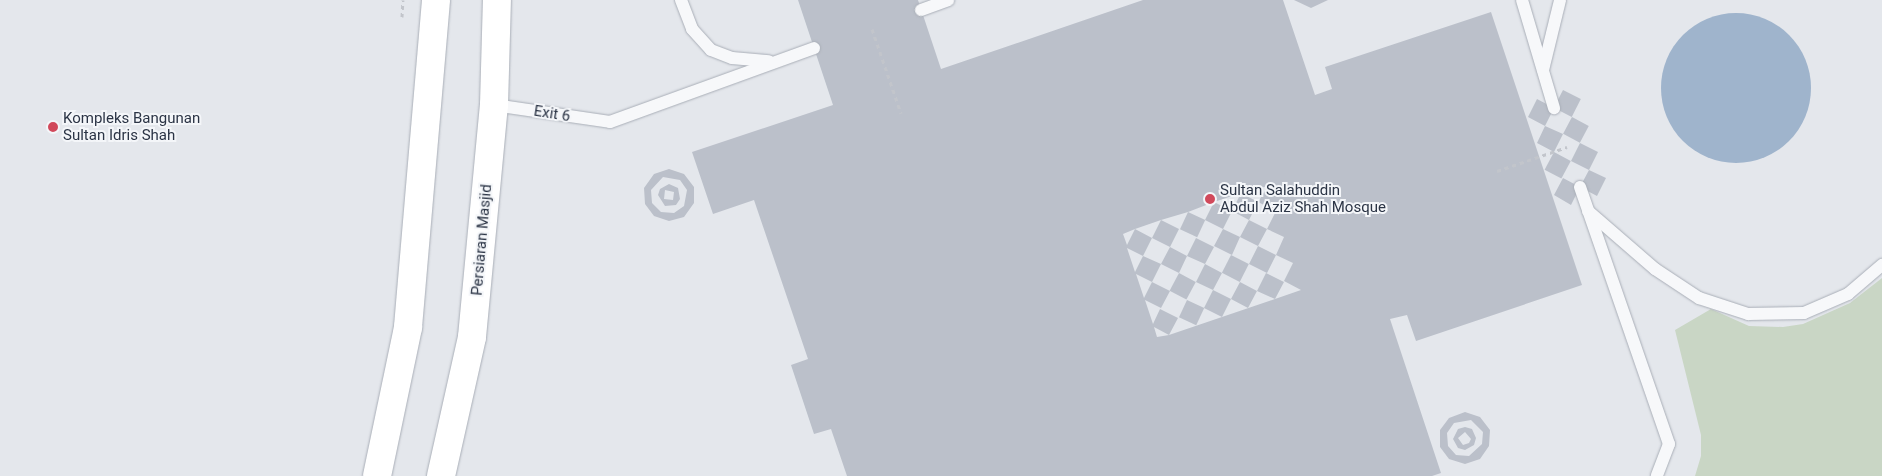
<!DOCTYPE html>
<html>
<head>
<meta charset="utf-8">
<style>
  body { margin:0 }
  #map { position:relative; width:1882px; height:476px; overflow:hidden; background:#e4e7ec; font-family:Roboto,sans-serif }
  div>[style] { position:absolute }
  .green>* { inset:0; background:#c9d6c5 }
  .water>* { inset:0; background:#9fb4cc }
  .round { border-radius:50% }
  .building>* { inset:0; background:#bbc0ca; transform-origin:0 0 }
  .path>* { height:3px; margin-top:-1.5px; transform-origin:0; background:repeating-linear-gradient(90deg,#c2c5cb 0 4px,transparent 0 8px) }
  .roads { filter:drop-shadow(0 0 1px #a9aeb7) drop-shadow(0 0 1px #a9aeb7) }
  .service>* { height:12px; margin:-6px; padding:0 6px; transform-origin:6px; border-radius:6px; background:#f7f8fa }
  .primary>* { height:28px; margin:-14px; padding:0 14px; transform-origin:14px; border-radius:14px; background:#fff }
  .dots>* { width:14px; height:14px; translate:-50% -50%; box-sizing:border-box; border:2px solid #f4f6f9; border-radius:50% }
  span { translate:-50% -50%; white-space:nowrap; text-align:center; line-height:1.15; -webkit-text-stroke:4px #f4f6f9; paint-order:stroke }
  .street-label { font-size:15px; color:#2b3445 }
  .poi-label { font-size:15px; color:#2b3445 }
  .left { translate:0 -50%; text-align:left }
</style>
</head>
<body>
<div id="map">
  <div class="green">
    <i style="clip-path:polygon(1882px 278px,1882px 476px,1695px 476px,1701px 456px,1701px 435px,1675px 330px,1711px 309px,1749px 326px,1783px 327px,1803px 324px,1850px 303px)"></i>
  </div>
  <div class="water">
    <i class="round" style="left:1661px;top:13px;width:150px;height:150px"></i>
  </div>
  <div class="building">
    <i style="clip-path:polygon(evenodd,798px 0,918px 0,941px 69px,1143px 0,1283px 0,1315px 95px,1332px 89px,1325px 67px,1491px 12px,1582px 285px,1416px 341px,1407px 315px,1390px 319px,1441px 473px,1432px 476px,847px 476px,831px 429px,814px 434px,791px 365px,808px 359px,754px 200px,713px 214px,692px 152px,833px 105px,798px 0,1268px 186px,1258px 202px,1276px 211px,1267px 229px,1284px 237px,1276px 255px,1258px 246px,1249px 264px,1267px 273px,1276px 255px,1293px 263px,1284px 281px,1301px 290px,1275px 299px,1284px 282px,1266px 273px,1257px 291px,1275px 299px,1169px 335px,1178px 318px,1160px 309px,1153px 324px,1145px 300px,1161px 308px,1170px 291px,1152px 282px,1161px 264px,1143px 256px,1135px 272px,1127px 248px,1143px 256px,1152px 238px,1170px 247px,1179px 229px,1161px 220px,1188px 212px,1214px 202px,1241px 193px,1232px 211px,1214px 202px,1205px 220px,1223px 229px,1232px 211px,1249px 220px,1258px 202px,1241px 193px,1268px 186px,798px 0,1161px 220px,1152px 238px,1135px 229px,1127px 245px,1123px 234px,1135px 229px,1161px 220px,798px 0,1136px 274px,1152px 282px,1144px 298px,1136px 274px,798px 0,1154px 327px,1169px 335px,1157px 337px,1154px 327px)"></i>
    <i style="clip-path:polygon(1294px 0,1328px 0,1311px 8px)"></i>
    <i style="left:1563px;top:90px;width:20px;height:20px;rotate:27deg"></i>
    <i style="clip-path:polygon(1537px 99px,1554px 108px,1545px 126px,1563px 134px,1554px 152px,1537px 143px,1545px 126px,1528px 117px)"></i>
    <i style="left:1572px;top:117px;width:19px;height:19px;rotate:28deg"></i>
    <i style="clip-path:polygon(1580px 143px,1598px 152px,1589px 170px,1606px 178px,1597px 196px,1580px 187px,1571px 205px,1554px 195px,1563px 178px,1580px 187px,1589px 170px,1571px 161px)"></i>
    <i style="left:1554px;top:152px;width:19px;height:20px;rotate:28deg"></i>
    <i style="clip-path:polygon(evenodd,669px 169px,684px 174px,694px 187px,694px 203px,684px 217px,669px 221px,654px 216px,645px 204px,644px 188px,654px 174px,669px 169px,663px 177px,680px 180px,687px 190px,684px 206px,674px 213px,661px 212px,652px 203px,651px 190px,663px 177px)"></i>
    <i style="clip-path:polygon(evenodd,669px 184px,678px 188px,680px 199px,676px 205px,665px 206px,658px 195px,660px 189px,669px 184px,665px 190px,674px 192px,673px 200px,664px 199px,665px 190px)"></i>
    <i style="left:1188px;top:212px;width:19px;height:19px;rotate:25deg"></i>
    <i style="clip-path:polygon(1249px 220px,1267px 229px,1258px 246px,1240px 237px,1232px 255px,1214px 246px,1223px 229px,1240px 237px)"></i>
    <i style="clip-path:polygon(1196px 238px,1214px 247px,1205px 264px,1187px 256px,1179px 273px,1161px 264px,1170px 247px,1187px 256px)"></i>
    <i style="left:1231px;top:255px;width:20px;height:20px;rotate:27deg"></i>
    <i style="clip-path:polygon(1205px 264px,1222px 273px,1213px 290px,1231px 299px,1240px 282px,1257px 291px,1248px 308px,1231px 299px,1222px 317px,1204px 308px,1213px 290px,1196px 282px)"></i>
    <i style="left:1179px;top:273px;width:19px;height:20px;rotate:28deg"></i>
    <i style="left:1187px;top:300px;width:19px;height:19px;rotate:25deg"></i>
    <i style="clip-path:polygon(evenodd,1465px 412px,1480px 417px,1490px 430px,1489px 446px,1480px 459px,1465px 464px,1449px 459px,1440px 447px,1440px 430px,1449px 418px,1465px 412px,1471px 420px,1483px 432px,1482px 444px,1469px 456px,1456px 455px,1448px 446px,1447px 433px,1454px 423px,1471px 420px)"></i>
    <i style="clip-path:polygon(evenodd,1465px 427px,1472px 429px,1476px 438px,1474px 445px,1465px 450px,1458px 448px,1453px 439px,1458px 429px,1465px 427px,1465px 432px,1471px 439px,1469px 443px,1463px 445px,1458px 438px,1465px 432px)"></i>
  </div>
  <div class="path">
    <i style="left:402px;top:17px;width:17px;rotate:-87deg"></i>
    <i style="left:872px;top:29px;width:89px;rotate:71deg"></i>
    <i style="left:1497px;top:171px;width:74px;rotate:-18.9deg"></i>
  </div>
  <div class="roads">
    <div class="service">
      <i style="left:681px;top:0;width:31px;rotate:69deg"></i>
      <i style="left:692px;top:29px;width:28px;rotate:48deg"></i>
      <i style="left:711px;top:50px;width:22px;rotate:21deg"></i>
      <i style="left:732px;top:58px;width:37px;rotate:5deg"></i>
      <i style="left:1522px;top:0;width:113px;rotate:73.5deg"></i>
      <i style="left:921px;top:10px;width:29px;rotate:-20deg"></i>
      <i style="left:1543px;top:70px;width:72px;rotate:-76.3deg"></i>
      <i style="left:494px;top:105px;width:117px;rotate:8.3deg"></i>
      <i style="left:610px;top:122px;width:217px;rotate:-19.9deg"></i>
      <i style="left:1580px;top:187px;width:272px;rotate:70.9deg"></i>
      <i style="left:1669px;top:444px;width:34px;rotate:111deg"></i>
      <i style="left:1588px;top:211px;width:89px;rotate:40.9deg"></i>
      <i style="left:1655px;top:269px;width:53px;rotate:33.4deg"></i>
      <i style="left:1699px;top:298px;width:52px;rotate:18.1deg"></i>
      <i style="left:1748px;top:314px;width:56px;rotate:-1deg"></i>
      <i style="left:1804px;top:313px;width:48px;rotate:-23.4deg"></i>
      <i style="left:1848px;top:294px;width:45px;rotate:-40.5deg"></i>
    </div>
    <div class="primary">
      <i style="left:377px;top:476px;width:152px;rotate:-78.2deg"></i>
      <i style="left:408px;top:327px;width:328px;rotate:-85.1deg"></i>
      <i style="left:441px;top:476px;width:142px;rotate:-77.4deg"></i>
      <i style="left:472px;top:337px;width:233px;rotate:-84.6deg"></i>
      <i style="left:494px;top:105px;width:105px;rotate:-88.4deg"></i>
    </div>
  </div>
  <div class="dots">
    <i style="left:53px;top:127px;background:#d1495b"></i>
    <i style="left:1210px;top:199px;background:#d1495b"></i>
  </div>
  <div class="street-label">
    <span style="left:552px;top:114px;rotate:9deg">Exit 6</span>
    <span style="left:482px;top:240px;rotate:-85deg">Persiaran Masjid</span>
  </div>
  <div class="poi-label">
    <span class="left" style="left:63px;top:127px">Kompleks Bangunan<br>Sultan Idris Shah</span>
    <span class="left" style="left:1220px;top:199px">Sultan Salahuddin<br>Abdul Aziz Shah Mosque</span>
  </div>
</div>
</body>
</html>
